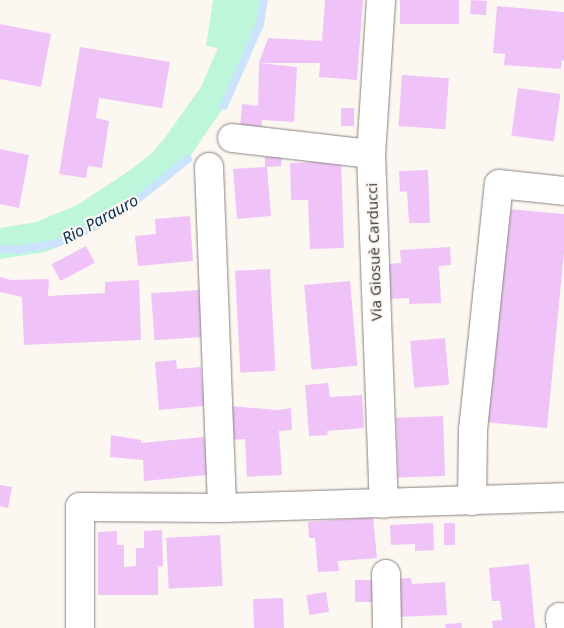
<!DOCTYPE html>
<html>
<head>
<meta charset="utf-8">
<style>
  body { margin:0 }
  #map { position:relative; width:564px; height:628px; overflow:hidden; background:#fdf7f2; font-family:"Noto Sans",sans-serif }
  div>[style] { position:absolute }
  .green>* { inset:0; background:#bdf6db }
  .stream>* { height:8px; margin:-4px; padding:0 4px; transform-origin:4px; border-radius:4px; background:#cbe3fc }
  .building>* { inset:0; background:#efc3f8; transform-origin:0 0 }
  .roads { filter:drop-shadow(0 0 1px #898480) drop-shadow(0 0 1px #898480) }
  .minor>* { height:28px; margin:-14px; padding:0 14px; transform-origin:14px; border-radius:14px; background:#fff }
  span { translate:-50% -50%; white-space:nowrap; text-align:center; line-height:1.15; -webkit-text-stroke:4.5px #fdf7f2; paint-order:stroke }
  .street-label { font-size:15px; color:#3f3d3b }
  .water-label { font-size:16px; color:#023056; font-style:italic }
</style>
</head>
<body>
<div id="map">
  <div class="green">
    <i style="clip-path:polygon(213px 0,267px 0,250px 53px,233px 94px,188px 159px,173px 176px,148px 196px,91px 233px,45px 252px,0 259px,0 228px,36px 222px,77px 205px,129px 171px,152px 153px,164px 139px,201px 87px,218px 48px,206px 46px)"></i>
  </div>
  <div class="stream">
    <i style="left:224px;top:106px;width:90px;rotate:-66.3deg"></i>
    <i style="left:260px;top:24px;width:24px;rotate:-81deg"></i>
    <i style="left:0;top:249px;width:16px;rotate:4deg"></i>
    <i style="left:16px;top:250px;width:39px;rotate:-9deg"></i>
    <i style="left:55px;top:244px;width:36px;rotate:-24deg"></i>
    <i style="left:88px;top:229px;width:46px;rotate:-28.8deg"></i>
    <i style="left:128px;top:207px;width:77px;rotate:-38.7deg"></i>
  </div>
  <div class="building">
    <i style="clip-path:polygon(325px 0,363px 0,357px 80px,319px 77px,320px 63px,259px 63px,268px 38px,322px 41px)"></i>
    <i style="left:400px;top:0;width:59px;height:24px"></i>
    <i style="left:471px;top:0;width:16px;height:14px;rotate:4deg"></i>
    <i style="clip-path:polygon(497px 6px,564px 12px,564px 61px,562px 60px,561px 69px,504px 65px,505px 54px,493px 53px)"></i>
    <i style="clip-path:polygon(0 24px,51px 34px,41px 87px,0 79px)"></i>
    <i style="clip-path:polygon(80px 47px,170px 62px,162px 108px,99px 98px,96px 118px,109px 121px,102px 168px,88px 166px,86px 178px,59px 174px)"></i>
    <i style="clip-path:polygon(259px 63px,297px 67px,294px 122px,262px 120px,262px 131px,240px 130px,242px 104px,258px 106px)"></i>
    <i style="left:402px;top:75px;width:47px;height:51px;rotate:4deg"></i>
    <i style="left:518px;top:88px;width:43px;height:48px;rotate:8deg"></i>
    <i style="left:341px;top:108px;width:13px;height:18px"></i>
    <i style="clip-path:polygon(0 149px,29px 155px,19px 208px,0 204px)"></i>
    <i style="clip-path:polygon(265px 157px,282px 157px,281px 166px,267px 167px,271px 216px,237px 219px,233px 169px,265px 167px)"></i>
    <i style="clip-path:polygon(341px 161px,344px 248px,310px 249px,308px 200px,291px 200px,290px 163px)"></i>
    <i style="clip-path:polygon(428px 170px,430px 223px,409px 223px,407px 191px,400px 192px,399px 171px)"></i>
    <i style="clip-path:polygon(507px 209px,564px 214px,564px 252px,547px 428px,485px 422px)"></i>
    <i style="clip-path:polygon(190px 216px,193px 261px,138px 266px,135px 236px,156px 234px,155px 219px)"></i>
    <i style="left:86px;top:246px;width:19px;height:39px;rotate:62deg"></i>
    <i style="clip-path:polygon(450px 247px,451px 265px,439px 266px,441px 303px,409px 304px,409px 298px,388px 299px,387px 264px,401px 263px,400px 250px)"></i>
    <i style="left:270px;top:269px;width:102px;height:35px;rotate:87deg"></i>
    <i style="clip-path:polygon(0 277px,11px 280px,49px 279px,48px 296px,105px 293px,105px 282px,139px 280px,141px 340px,24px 345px,22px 297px,0 292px)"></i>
    <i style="left:350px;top:281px;width:85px;height:46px;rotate:85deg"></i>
    <i style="left:199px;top:290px;width:47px;height:48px;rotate:86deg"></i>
    <i style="left:445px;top:338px;width:47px;height:35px;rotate:85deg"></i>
    <i style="clip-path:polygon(176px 360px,177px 369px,201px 367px,204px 406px,159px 410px,155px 362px)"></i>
    <i style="clip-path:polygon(328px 383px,330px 397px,362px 395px,364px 428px,327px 431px,328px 435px,309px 436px,305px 385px)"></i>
    <i style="clip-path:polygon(230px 406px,278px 410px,291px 408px,292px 430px,279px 431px,282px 475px,247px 477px,245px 439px,231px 440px)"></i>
    <i style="left:443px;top:416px;width:60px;height:47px;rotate:88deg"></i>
    <i style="clip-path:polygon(111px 435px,141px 440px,141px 443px,204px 437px,208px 475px,144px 481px,143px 460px,110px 457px)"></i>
    <i style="clip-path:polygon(0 485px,12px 487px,8px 508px,0 506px)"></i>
    <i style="clip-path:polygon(373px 517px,377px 558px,338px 561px,339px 571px,318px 572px,315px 538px,309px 538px,308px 522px)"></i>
    <i style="clip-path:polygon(433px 523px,434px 550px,415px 551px,415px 544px,391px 545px,390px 525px)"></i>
    <i style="left:444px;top:523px;width:11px;height:22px"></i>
    <i style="clip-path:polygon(162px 530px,163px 566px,158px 566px,158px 595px,98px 595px,98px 532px,117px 531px,117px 545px,124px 545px,124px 567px,136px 566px,136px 548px,144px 548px,144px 531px)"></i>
    <i style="left:220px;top:535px;width:51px;height:54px;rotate:87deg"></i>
    <i style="clip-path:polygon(529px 564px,535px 628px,493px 628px,492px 621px,502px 620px,500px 601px,492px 601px,489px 568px)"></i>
    <i style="clip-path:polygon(411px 578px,412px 584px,445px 582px,447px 615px,397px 617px,394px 579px)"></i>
    <i style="left:355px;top:580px;width:17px;height:22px"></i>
    <i style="left:326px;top:592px;width:20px;height:20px;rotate:81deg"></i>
    <i style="left:283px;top:598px;width:30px;height:30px;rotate:88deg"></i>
    <i style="clip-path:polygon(461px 623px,462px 628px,446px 628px,445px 624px)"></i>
  </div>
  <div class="roads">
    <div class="minor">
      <i style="left:381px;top:0;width:154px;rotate:93.7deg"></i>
      <i style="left:371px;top:154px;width:350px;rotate:87.9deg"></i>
      <i style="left:232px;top:138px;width:140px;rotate:6.6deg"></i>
      <i style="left:209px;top:167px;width:341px;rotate:87.8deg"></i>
      <i style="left:472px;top:501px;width:71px;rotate:-89.2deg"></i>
      <i style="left:473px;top:430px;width:247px;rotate:-84deg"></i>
      <i style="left:499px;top:184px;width:65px;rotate:6.1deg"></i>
      <i style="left:386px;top:574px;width:54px;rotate:88.9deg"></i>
      <i style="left:560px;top:617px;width:11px;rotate:85deg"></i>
      <i style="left:80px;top:628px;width:121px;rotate:-90deg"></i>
      <i style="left:80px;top:507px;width:142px;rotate:0.4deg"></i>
      <i style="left:222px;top:508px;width:342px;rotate:-1.8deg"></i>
    </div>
  </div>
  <div class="street-label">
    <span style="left:374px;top:252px;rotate:-92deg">Via Giosuè Carducci</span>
  </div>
  <div class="water-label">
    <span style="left:100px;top:219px;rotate:-29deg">Rio Parauro</span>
  </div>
</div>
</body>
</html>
